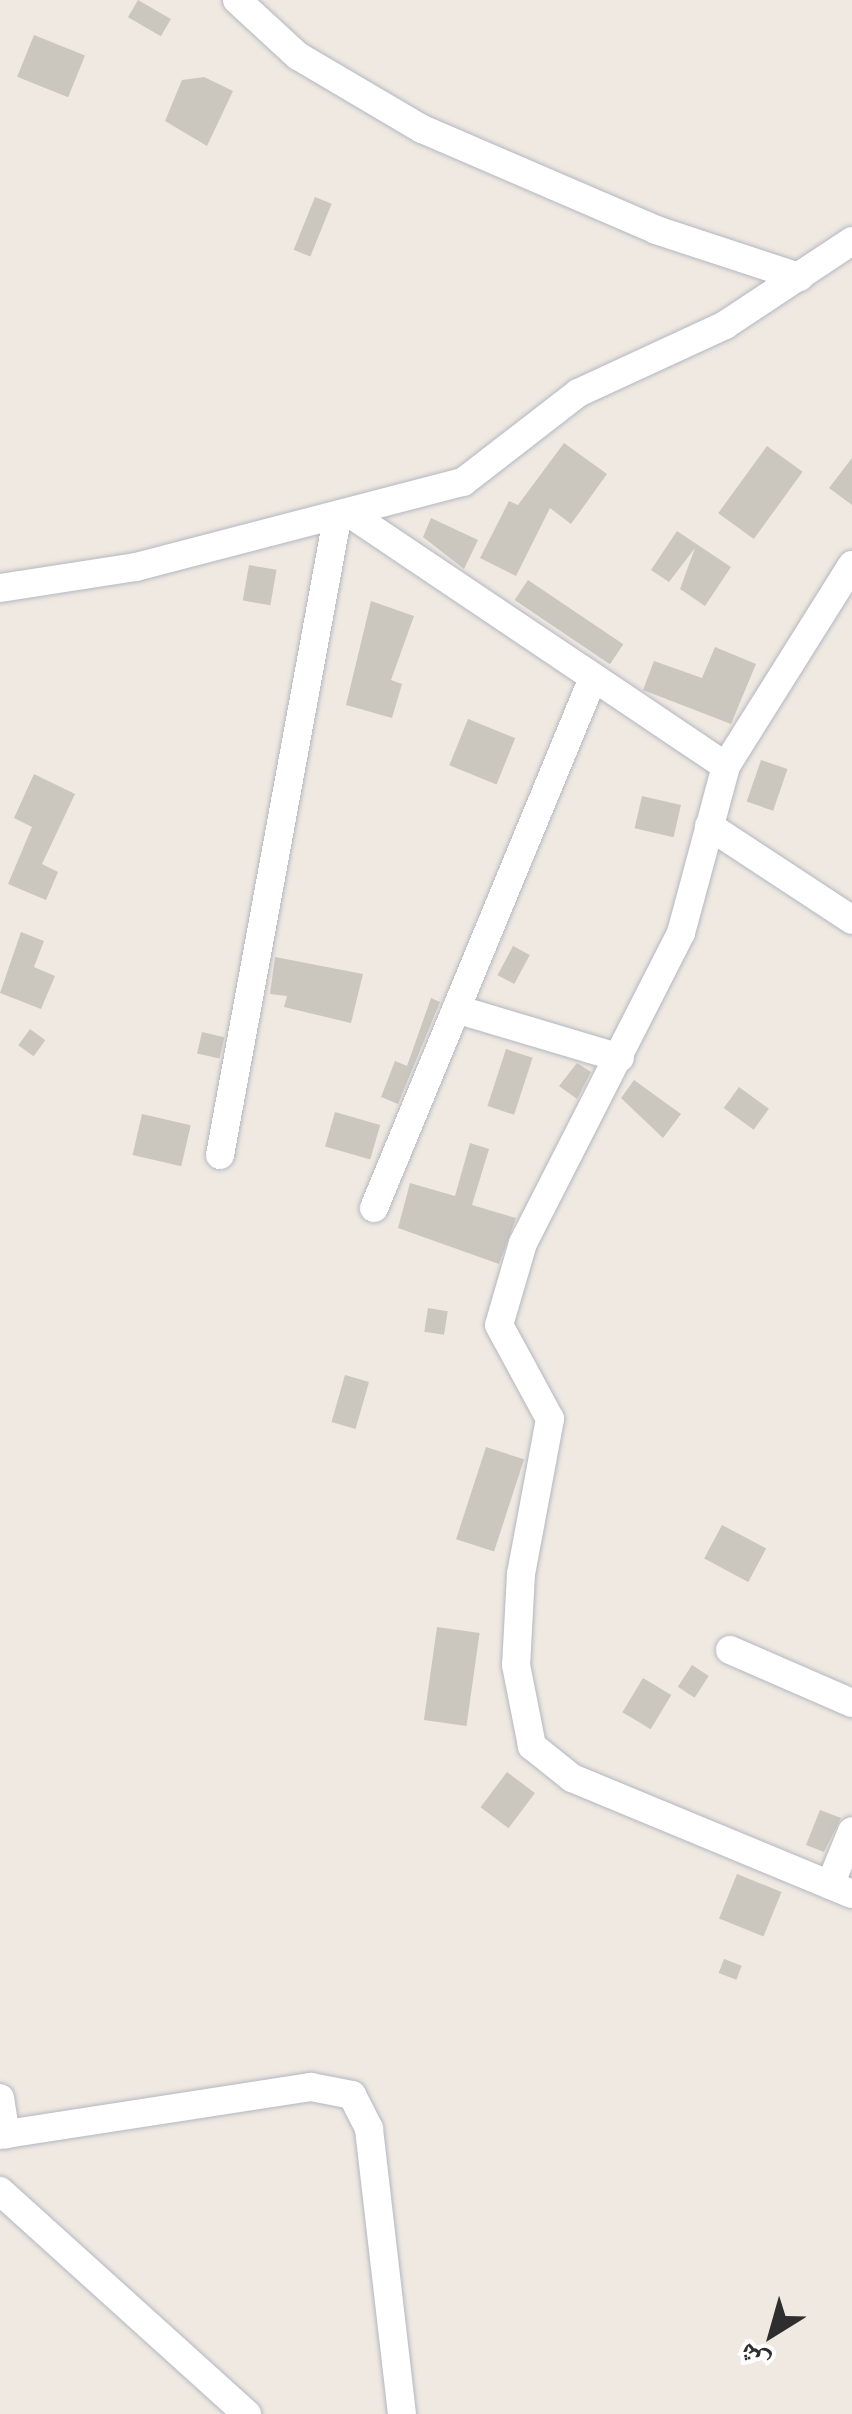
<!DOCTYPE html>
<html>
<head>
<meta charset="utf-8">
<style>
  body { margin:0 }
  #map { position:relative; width:852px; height:2414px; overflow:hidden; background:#efe9e1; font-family:Signika,"Noto Naskh Arabic",sans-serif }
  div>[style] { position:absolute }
  .building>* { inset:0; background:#cbc7bf; transform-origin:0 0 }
  .roads { filter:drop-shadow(0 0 2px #b4b7c1) drop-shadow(0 0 2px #b4b7c1) }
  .minor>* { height:28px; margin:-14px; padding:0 14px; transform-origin:14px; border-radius:14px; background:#fff }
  span { translate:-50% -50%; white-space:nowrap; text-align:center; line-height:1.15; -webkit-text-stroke:8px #fff; paint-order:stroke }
  .north { position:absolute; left:722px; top:2284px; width:100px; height:100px; -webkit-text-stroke:8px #fff; paint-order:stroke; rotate:217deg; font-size:28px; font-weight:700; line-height:40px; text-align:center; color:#2e2e2e }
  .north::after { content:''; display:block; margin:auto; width:35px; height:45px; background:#2e2e2e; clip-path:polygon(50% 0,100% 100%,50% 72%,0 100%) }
</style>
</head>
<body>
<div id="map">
  <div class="building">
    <i style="left:138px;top:0;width:38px;height:20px;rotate:30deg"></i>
    <i style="left:34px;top:35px;width:55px;height:45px;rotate:22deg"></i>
    <i style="clip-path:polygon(204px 77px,233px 91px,207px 146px,165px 121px,182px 80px)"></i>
    <i style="left:315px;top:197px;width:18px;height:57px;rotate:22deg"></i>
    <i style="clip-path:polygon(564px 443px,607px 474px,571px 524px,550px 508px,516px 576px,480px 558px,509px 501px,518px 505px)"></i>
    <i style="left:767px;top:446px;width:44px;height:83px;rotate:36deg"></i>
    <i style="clip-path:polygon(852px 458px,852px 505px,829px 488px)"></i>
    <i style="clip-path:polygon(431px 518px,478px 540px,464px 569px,423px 537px)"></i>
    <i style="clip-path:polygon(677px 531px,731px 567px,705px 606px,680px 589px,695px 548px,669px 582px,651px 570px)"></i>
    <i style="left:249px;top:565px;width:28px;height:36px;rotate:10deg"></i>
    <i style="left:528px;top:580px;width:115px;height:24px;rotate:34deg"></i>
    <i style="clip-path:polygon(371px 601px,414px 616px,391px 680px,402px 684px,392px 718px,346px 705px)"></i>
    <i style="clip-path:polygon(715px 647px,756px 664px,731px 724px,643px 690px,654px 661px,702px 678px)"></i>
    <i style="left:468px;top:719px;width:51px;height:50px;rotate:22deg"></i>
    <i style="left:761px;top:760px;width:28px;height:44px;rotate:19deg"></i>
    <i style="clip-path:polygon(34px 774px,75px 794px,42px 864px,58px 872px,46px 900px,8px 884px,32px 827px,14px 818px)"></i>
    <i style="left:642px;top:796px;width:40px;height:33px;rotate:13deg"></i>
    <i style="clip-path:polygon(21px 932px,44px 941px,34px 967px,55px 976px,41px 1009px,0 993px)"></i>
    <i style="left:513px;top:946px;width:19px;height:33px;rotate:28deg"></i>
    <i style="clip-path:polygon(275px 957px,363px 974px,351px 1023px,284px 1007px,287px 996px,270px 994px)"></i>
    <i style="clip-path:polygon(431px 998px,440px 1002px,398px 1104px,381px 1097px,395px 1061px,407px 1066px)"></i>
    <i style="left:30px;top:1029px;width:19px;height:20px;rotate:36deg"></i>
    <i style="left:202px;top:1032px;width:23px;height:22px;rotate:13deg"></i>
    <i style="left:506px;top:1049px;width:28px;height:60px;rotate:18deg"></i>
    <i style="clip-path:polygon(577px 1063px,591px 1072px,577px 1099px,559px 1086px)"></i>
    <i style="clip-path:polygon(634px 1080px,681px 1114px,663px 1138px,621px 1098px)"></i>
    <i style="left:739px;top:1087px;width:37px;height:26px;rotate:36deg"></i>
    <i style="left:335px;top:1112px;width:47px;height:36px;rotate:16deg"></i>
    <i style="left:142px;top:1114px;width:50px;height:42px;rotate:13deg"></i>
    <i style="clip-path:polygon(470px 1143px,489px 1149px,472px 1205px,516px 1218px,499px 1264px,398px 1228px,410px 1183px,455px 1196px)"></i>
    <i style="left:428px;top:1308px;width:20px;height:24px;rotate:9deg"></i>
    <i style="left:345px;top:1375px;width:25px;height:49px;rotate:16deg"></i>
    <i style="left:486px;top:1447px;width:40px;height:97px;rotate:18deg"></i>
    <i style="left:722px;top:1525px;width:50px;height:38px;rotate:28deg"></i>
    <i style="left:437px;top:1627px;width:43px;height:94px;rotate:8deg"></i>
    <i style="left:692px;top:1665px;width:20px;height:26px;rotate:33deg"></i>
    <i style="left:643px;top:1678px;width:33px;height:40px;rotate:31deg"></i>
    <i style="left:507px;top:1772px;width:35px;height:44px;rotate:37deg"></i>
    <i style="clip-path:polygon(820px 1810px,841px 1818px,824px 1852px,806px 1845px)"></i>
    <i style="left:737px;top:1874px;width:48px;height:48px;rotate:22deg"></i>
    <i style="left:724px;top:1959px;width:19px;height:15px;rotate:21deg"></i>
  </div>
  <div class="roads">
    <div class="minor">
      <i style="left:237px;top:0;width:83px;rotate:42.6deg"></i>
      <i style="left:298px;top:56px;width:144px;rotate:30.5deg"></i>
      <i style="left:422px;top:129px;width:255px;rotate:23.3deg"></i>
      <i style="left:656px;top:230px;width:151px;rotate:18.2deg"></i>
      <i style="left:352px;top:515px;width:450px;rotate:33.9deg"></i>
      <i style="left:852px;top:565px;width:237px;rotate:122.1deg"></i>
      <i style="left:726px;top:766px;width:173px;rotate:105.1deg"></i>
      <i style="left:681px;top:933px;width:348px;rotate:117deg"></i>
      <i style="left:523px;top:1243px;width:85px;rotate:106.3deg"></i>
      <i style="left:499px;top:1325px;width:107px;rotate:61.5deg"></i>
      <i style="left:550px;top:1419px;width:158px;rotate:100.6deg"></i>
      <i style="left:521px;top:1574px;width:91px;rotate:93.1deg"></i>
      <i style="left:516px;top:1665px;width:83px;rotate:78.8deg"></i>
      <i style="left:532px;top:1746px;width:51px;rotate:38.7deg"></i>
      <i style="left:572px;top:1778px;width:303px;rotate:22.5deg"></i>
      <i style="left:0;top:588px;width:138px;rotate:-8.8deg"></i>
      <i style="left:136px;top:567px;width:338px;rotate:-14.6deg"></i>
      <i style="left:463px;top:482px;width:145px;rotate:-37.7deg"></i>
      <i style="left:578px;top:393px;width:162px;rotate:-24.8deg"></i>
      <i style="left:725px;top:325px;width:152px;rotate:-33.5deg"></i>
      <i style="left:709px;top:826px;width:171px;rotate:33.3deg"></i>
      <i style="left:456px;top:1009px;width:171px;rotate:16.6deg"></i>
      <i style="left:220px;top:1155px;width:647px;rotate:-79.58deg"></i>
      <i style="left:374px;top:1208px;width:573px;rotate:-67.55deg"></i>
      <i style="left:730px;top:1650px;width:133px;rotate:23.5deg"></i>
      <i style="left:830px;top:1885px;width:58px;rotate:-67.8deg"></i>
      <i style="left:0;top:2098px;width:37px;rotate:81deg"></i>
      <i style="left:0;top:2135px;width:315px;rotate:-8.8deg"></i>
      <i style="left:311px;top:2087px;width:42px;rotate:11deg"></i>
      <i style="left:352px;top:2095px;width:38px;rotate:63deg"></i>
      <i style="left:369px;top:2129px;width:287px;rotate:83.4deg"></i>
      <i style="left:0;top:2191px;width:333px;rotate:42.1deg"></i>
    </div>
  </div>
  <div class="north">ش</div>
</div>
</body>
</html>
